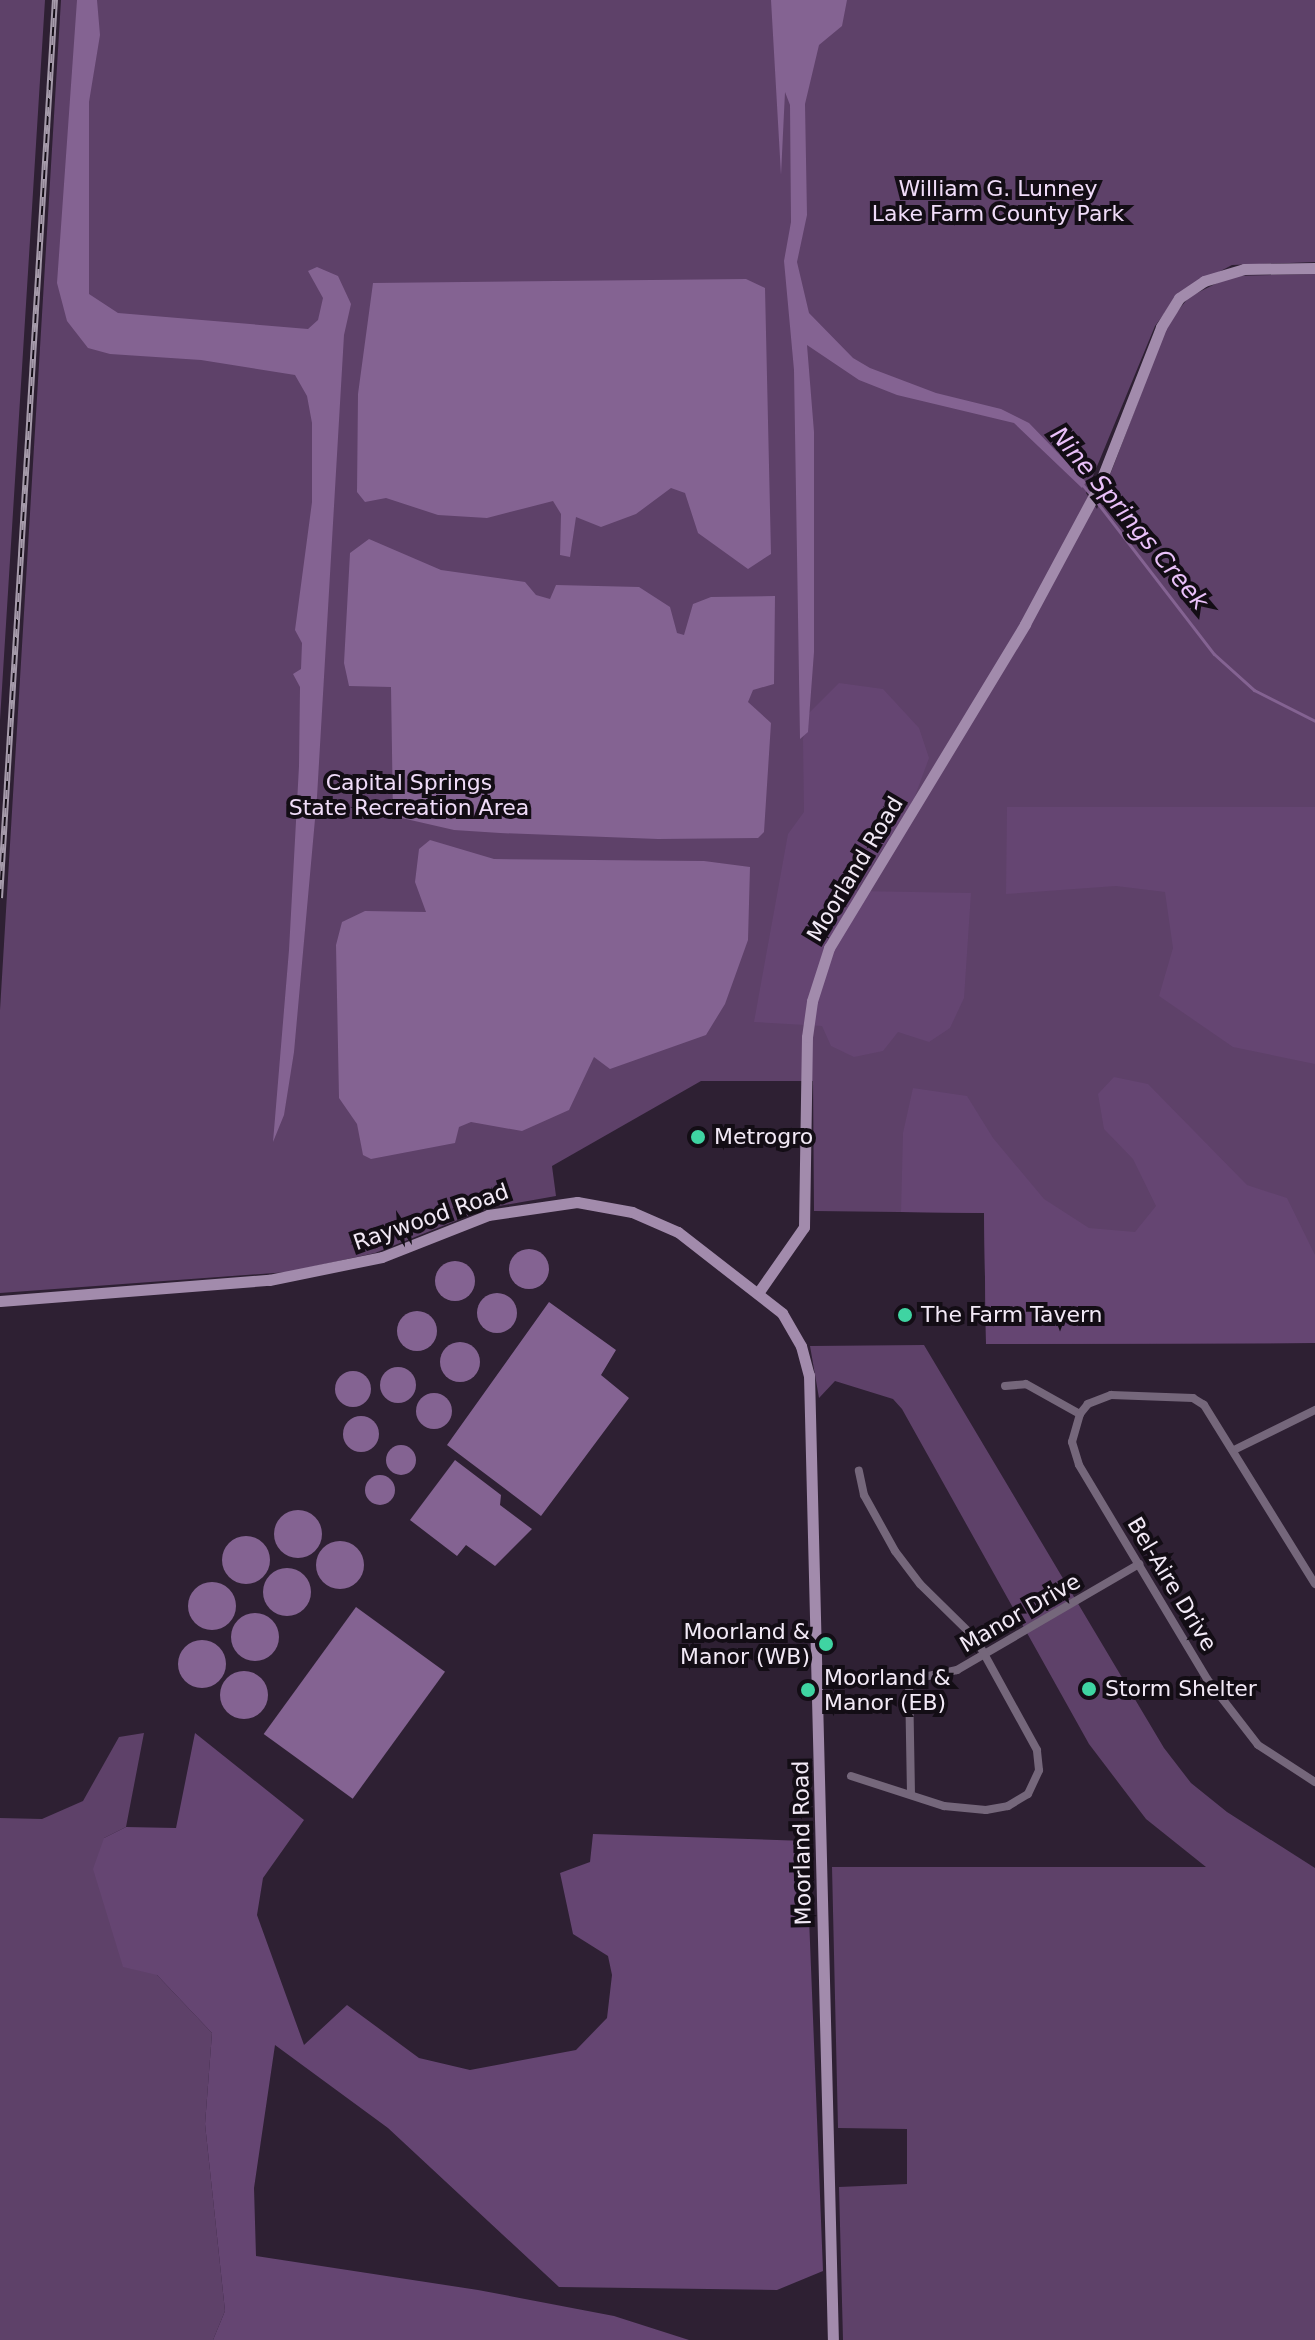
<!DOCTYPE html>
<html>
<head>
<meta charset="utf-8">
<style>
  body { margin:0 }
  #map { position:relative; width:1315px; height:2340px; overflow:hidden; background:#2e2033; font-family:"DejaVu Sans",sans-serif }
  div>[style] { position:absolute }
  .green>* { inset:0; background:#5e4169 }
  .forest>* { inset:0; background:#654572 }
  .water>* { inset:0; background:#846392; transform-origin:0 0 }
  .round { border-radius:50% }
  .stream>* { height:3px; margin:-1.5px; padding:0 1.5px; transform-origin:1.5px; border-radius:1.5px; background:#846392 }
  .street>* { height:8px; margin:-4px; padding:0 4px; transform-origin:4px; border-radius:4px; background:#75677b }
  .secondary>* { height:11px; margin:-5.5px; padding:0 5.5px; transform-origin:5.5px; border-radius:5.5px; background:#a28bac }
  .rail>* { height:6px; margin-top:-3px; transform-origin:0; background:repeating-linear-gradient(90deg,#130d15 0 9px,#a59aaa 0 18px); box-sizing:border-box; border-block:2px solid #a59aaa }
  .dots>* { width:22px; height:22px; translate:-50% -50%; box-sizing:border-box; border:4px solid #130d15; border-radius:50% }
  span { translate:-50% -50%; white-space:nowrap; text-align:center; line-height:1.15; -webkit-text-stroke:8px #130d15; paint-order:stroke }
  .park-label { font-size:22px; color:#f0dcf9 }
  .street-label { font-size:22px; color:#f2e9f6 }
  .poi-label { font-size:22px; color:#f2e9f6 }
  .left { translate:0 -50%; text-align:left }
  .right { translate:-100% -50%; text-align:right }
  .water-label { font-size:24px; color:#eac1fa; font-style:italic }
</style>
</head>
<body>
<div id="map">
  <div class="green">
    <i style="clip-path:polygon(0 0,45px 0,0 720px)"></i>
    <i style="clip-path:polygon(61px 0,1315px 0,1315px 262px,1232px 265px,1179px 293px,1155px 326px,1086px 493px,1097px 509px,1168px 323px,1189px 297px,1231px 276px,1315px 274px,1315px 1343px,986px 1344px,984px 1213px,814px 1211px,813px 1081px,701px 1081px,552px 1166px,556px 1196px,488px 1208px,375px 1253px,288px 1272px,0 1293px,0 1010px)"></i>
    <i style="clip-path:polygon(924px 1345px,1164px 1748px,1191px 1783px,1227px 1812px,1315px 1868px,1315px 2340px,843px 2340px,839px 2187px,907px 2184px,907px 2129px,838px 2128px,832px 1867px,1206px 1867px,1146px 1819px,1089px 1744px,902px 1409px,893px 1399px,835px 1381px,819px 1398px,810px 1346px)"></i>
    <i style="clip-path:polygon(144px 1733px,126px 1827px,104px 1838px,157px 1975px,212px 2033px,205px 2124px,225px 2311px,213px 2340px,0 2340px,0 1818px,42px 1819px,83px 1801px,119px 1737px)"></i>
  </div>
  <div class="forest">
    <i style="clip-path:polygon(839px 683px,883px 689px,919px 728px,929px 758px,914px 799px,856px 891px,971px 893px,964px 998px,950px 1028px,929px 1042px,898px 1032px,883px 1051px,854px 1057px,831px 1046px,822px 1026px,754px 1022px,788px 834px,804px 812px,803px 739px,809px 713px)"></i>
    <i style="clip-path:polygon(1007px 807px,1315px 807px,1315px 1064px,1233px 1047px,1159px 996px,1173px 948px,1165px 892px,1116px 886px,1006px 894px)"></i>
    <i style="clip-path:polygon(1114px 1077px,1148px 1084px,1247px 1185px,1287px 1198px,1315px 1255px,1315px 1343px,986px 1344px,984px 1213px,901px 1212px,903px 1133px,913px 1088px,967px 1096px,993px 1138px,1044px 1199px,1089px 1228px,1135px 1232px,1156px 1206px,1133px 1159px,1104px 1129px,1098px 1094px)"></i>
    <i style="clip-path:polygon(195px 1733px,304px 1820px,263px 1878px,257px 1915px,304px 2045px,347px 2005px,419px 2058px,470px 2070px,576px 2050px,607px 2018px,612px 1975px,608px 1956px,573px 1934px,560px 1873px,590px 1862px,593px 1834px,806px 1841px,823px 2271px,777px 2290px,559px 2287px,388px 2128px,275px 2045px,254px 2188px,256px 2256px,478px 2290px,614px 2316px,689px 2340px,213px 2340px,225px 2311px,205px 2124px,212px 2033px,157px 1975px,123px 1967px,93px 1869px,104px 1838px,126px 1827px,176px 1828px)"></i>
  </div>
  <div class="water">
    <i style="clip-path:polygon(77px 0,97px 0,100px 35px,89px 102px,89px 294px,118px 313px,308px 329px,318px 320px,323px 298px,308px 271px,317px 267px,338px 276px,351px 304px,344px 335px,317px 797px,294px 1052px,284px 1115px,273px 1142px,289px 950px,299px 766px,300px 687px,293px 674px,301px 669px,302px 643px,295px 630px,312px 502px,312px 423px,307px 396px,295px 375px,201px 360px,110px 354px,88px 348px,67px 321px,57px 283px)"></i>
    <i style="clip-path:polygon(771px 0,847px 0,842px 26px,819px 45px,805px 104px,807px 215px,797px 262px,809px 313px,853px 358px,870px 368px,936px 393px,1001px 409px,1029px 423px,1086px 482px,1082px 488px,1014px 423px,897px 395px,859px 380px,807px 345px,814px 432px,814px 652px,808px 732px,800px 739px,794px 370px,784px 261px,791px 222px,790px 105px,785px 92px,781px 175px)"></i>
    <i style="clip-path:polygon(746px 279px,765px 288px,771px 554px,748px 569px,698px 533px,685px 493px,671px 488px,636px 514px,601px 527px,576px 517px,570px 557px,560px 555px,561px 514px,553px 501px,487px 518px,438px 515px,386px 498px,365px 502px,357px 492px,358px 394px,373px 283px)"></i>
    <i style="clip-path:polygon(369px 539px,441px 570px,525px 582px,536px 595px,550px 599px,556px 585px,639px 587px,670px 607px,677px 633px,684px 635px,693px 604px,711px 597px,775px 596px,774px 684px,753px 690px,748px 702px,771px 723px,764px 832px,758px 838px,658px 839px,500px 833px,454px 830px,393px 816px,391px 687px,349px 686px,344px 663px,350px 553px)"></i>
    <i style="clip-path:polygon(430px 840px,494px 859px,704px 861px,750px 867px,748px 940px,725px 1004px,706px 1035px,610px 1069px,594px 1057px,569px 1110px,522px 1131px,471px 1122px,459px 1127px,455px 1143px,371px 1159px,363px 1155px,357px 1124px,339px 1098px,336px 945px,342px 922px,365px 911px,426px 912px,415px 882px,419px 849px)"></i>
    <i class="round" style="left:509px;top:1249px;width:40px;height:40px"></i>
    <i class="round" style="left:435px;top:1261px;width:40px;height:40px"></i>
    <i class="round" style="left:477px;top:1293px;width:40px;height:40px"></i>
    <i style="clip-path:polygon(549px 1302px,616px 1350px,601px 1375px,629px 1398px,541px 1516px,447px 1445px)"></i>
    <i class="round" style="left:397px;top:1311px;width:40px;height:40px"></i>
    <i class="round" style="left:440px;top:1342px;width:40px;height:40px"></i>
    <i class="round" style="left:380px;top:1367px;width:36px;height:36px"></i>
    <i class="round" style="left:335px;top:1371px;width:36px;height:36px"></i>
    <i class="round" style="left:416px;top:1393px;width:36px;height:36px"></i>
    <i class="round" style="left:343px;top:1416px;width:36px;height:36px"></i>
    <i class="round" style="left:386px;top:1445px;width:30px;height:30px"></i>
    <i style="clip-path:polygon(455px 1460px,501px 1495px,500px 1505px,532px 1529px,495px 1566px,466px 1545px,457px 1556px,410px 1520px)"></i>
    <i class="round" style="left:365px;top:1475px;width:30px;height:30px"></i>
    <i class="round" style="left:274px;top:1510px;width:48px;height:48px"></i>
    <i class="round" style="left:222px;top:1536px;width:48px;height:48px"></i>
    <i class="round" style="left:316px;top:1541px;width:48px;height:48px"></i>
    <i class="round" style="left:263px;top:1568px;width:48px;height:48px"></i>
    <i class="round" style="left:188px;top:1582px;width:48px;height:48px"></i>
    <i style="left:356px;top:1607px;width:110px;height:157px;rotate:36deg"></i>
    <i class="round" style="left:231px;top:1613px;width:48px;height:48px"></i>
    <i class="round" style="left:178px;top:1640px;width:48px;height:48px"></i>
    <i class="round" style="left:220px;top:1671px;width:48px;height:48px"></i>
  </div>
  <div class="stream">
    <i style="left:1081px;top:483px;width:16px;rotate:50deg"></i>
    <i style="left:1096px;top:501px;width:193px;rotate:52.4deg"></i>
    <i style="left:1214px;top:654px;width:54px;rotate:42deg"></i>
    <i style="left:1254px;top:690px;width:68px;rotate:26.9deg"></i>
  </div>
  <div class="street">
    <i style="left:1005px;top:1386px;width:21px;rotate:-5deg"></i>
    <i style="left:1026px;top:1384px;width:62px;rotate:29.1deg"></i>
    <i style="left:1236px;top:1449px;width:88px;rotate:-26.3deg"></i>
    <i style="left:1315px;top:1584px;width:211px;rotate:-121.8deg"></i>
    <i style="left:1204px;top:1405px;width:13px;rotate:-148deg"></i>
    <i style="left:1193px;top:1398px;width:82px;rotate:-177.9deg"></i>
    <i style="left:1111px;top:1395px;width:25px;rotate:159deg"></i>
    <i style="left:1088px;top:1404px;width:13px;rotate:129deg"></i>
    <i style="left:1080px;top:1414px;width:29px;rotate:106deg"></i>
    <i style="left:1072px;top:1442px;width:24px;rotate:73deg"></i>
    <i style="left:1079px;top:1465px;width:249px;rotate:59.1deg"></i>
    <i style="left:1207px;top:1679px;width:83px;rotate:52.3deg"></i>
    <i style="left:1258px;top:1745px;width:68px;rotate:33deg"></i>
    <i style="left:909px;top:1680px;width:113px;rotate:89deg"></i>
    <i style="left:818px;top:1682px;width:91px;rotate:-1.3deg"></i>
    <i style="left:909px;top:1680px;width:49px;rotate:-11.8deg"></i>
    <i style="left:957px;top:1670px;width:211px;rotate:-30.2deg"></i>
    <i style="left:851px;top:1776px;width:98px;rotate:17.9deg"></i>
    <i style="left:944px;top:1806px;width:42px;rotate:5.4deg"></i>
    <i style="left:986px;top:1810px;width:22px;rotate:-10deg"></i>
    <i style="left:1008px;top:1806px;width:23px;rotate:-31deg"></i>
    <i style="left:1028px;top:1794px;width:26px;rotate:-65deg"></i>
    <i style="left:1039px;top:1770px;width:20px;rotate:-96deg"></i>
    <i style="left:1037px;top:1750px;width:127px;rotate:-118.8deg"></i>
    <i style="left:976px;top:1639px;width:78px;rotate:-135.5deg"></i>
    <i style="left:920px;top:1584px;width:41px;rotate:-127.1deg"></i>
    <i style="left:895px;top:1551px;width:64px;rotate:-119deg"></i>
    <i style="left:864px;top:1495px;width:25px;rotate:-102deg"></i>
  </div>
  <div class="secondary">
    <i style="left:758px;top:1293px;width:80px;rotate:-55.1deg"></i>
    <i style="left:804px;top:1227px;width:190px;rotate:-89.1deg"></i>
    <i style="left:807px;top:1037px;width:36px;rotate:-82deg"></i>
    <i style="left:812px;top:1001px;width:56px;rotate:-72.2deg"></i>
    <i style="left:829px;top:948px;width:379px;rotate:-58.8deg"></i>
    <i style="left:1025px;top:624px;width:154px;rotate:-61.8deg"></i>
    <i style="left:1098px;top:488px;width:173px;rotate:-68.6deg"></i>
    <i style="left:1161px;top:327px;width:34px;rotate:-58deg"></i>
    <i style="left:1179px;top:298px;width:30px;rotate:-34deg"></i>
    <i style="left:1204px;top:281px;width:42px;rotate:-16.7deg"></i>
    <i style="left:1244px;top:269px;width:71px;rotate:-0.8deg"></i>
    <i style="left:0;top:1301px;width:270px;rotate:-4.5deg"></i>
    <i style="left:269px;top:1280px;width:115px;rotate:-11.5deg"></i>
    <i style="left:382px;top:1257px;width:114px;rotate:-21.6deg"></i>
    <i style="left:488px;top:1215px;width:90px;rotate:-8.3deg"></i>
    <i style="left:577px;top:1202px;width:56px;rotate:10.3deg"></i>
    <i style="left:632px;top:1212px;width:50px;rotate:23.5deg"></i>
    <i style="left:678px;top:1232px;width:132px;rotate:37.9deg"></i>
    <i style="left:782px;top:1313px;width:38px;rotate:60deg"></i>
    <i style="left:801px;top:1346px;width:30px;rotate:75deg"></i>
    <i style="left:809px;top:1375px;width:965px;rotate:88.58deg"></i>
  </div>
  <div class="rail">
    <i style="left:0;top:898px;width:900px;rotate:-86.5deg"></i>
  </div>
  <div class="dots">
    <i style="left:698px;top:1137px;background:#3fd4a2"></i>
    <i style="left:905px;top:1315px;background:#3fd4a2"></i>
    <i style="left:826px;top:1644px;background:#3fd4a2"></i>
    <i style="left:1089px;top:1689px;background:#3fd4a2"></i>
    <i style="left:808px;top:1690px;background:#3fd4a2"></i>
  </div>
  <div class="park-label">
    <span style="left:998px;top:201px">William G. Lunney<br>Lake Farm County Park</span>
    <span style="left:409px;top:795px">Capital Springs<br>State Recreation Area</span>
  </div>
  <div class="street-label">
    <span style="left:855px;top:869px;rotate:-59deg">Moorland Road</span>
    <span style="left:431px;top:1217px;rotate:-19deg">Raywood Road</span>
    <span style="left:1172px;top:1584px;rotate:59deg">Bel-Aire Drive</span>
    <span style="left:1020px;top:1613px;rotate:-30deg">Manor Drive</span>
    <span style="left:802px;top:1843px;rotate:-91deg">Moorland Road</span>
  </div>
  <div class="poi-label">
    <span class="left" style="left:714px;top:1137px">Metrogro</span>
    <span class="left" style="left:921px;top:1315px">The Farm Tavern</span>
    <span class="right" style="left:810px;top:1644px">Moorland &amp;<br>Manor (WB)</span>
    <span class="left" style="left:824px;top:1690px">Moorland &amp;<br>Manor (EB)</span>
    <span class="left" style="left:1105px;top:1689px">Storm Shelter</span>
  </div>
  <div class="water-label">
    <span style="left:1129px;top:519px;rotate:50deg">Nine Springs Creek</span>
  </div>
</div>
</body>
</html>
